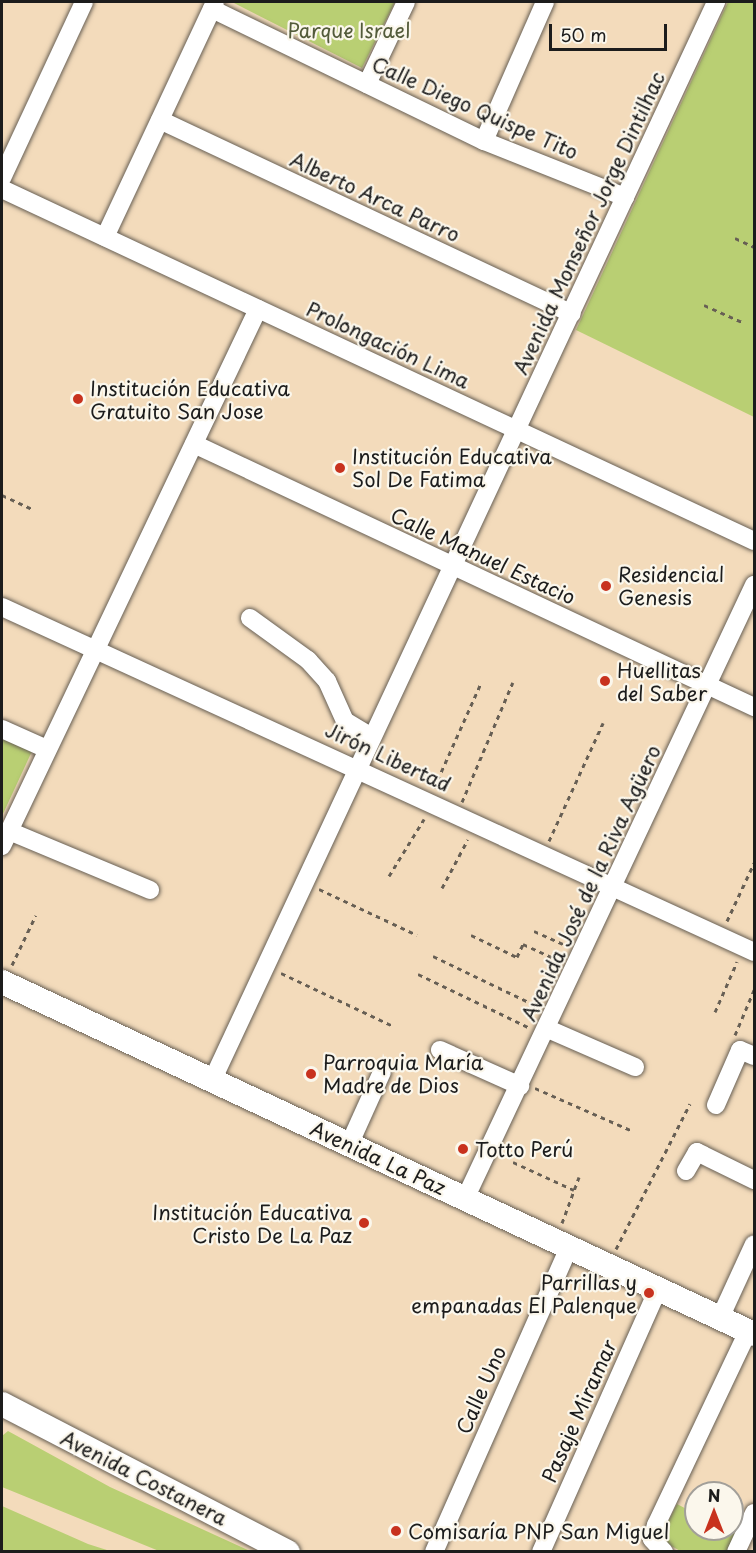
<!DOCTYPE html>
<html>
<head>
<meta charset="utf-8">
<style>
  body { margin:0 }
  #map { position:relative; width:756px; height:1553px; overflow:hidden; background:#f3dbbb; font-family:"Playpen Sans",sans-serif }
  div>[style] { position:absolute }
  .green>* { inset:0; background:#b9cf73 }
  .path>* { height:3px; margin-top:-1.5px; transform-origin:0; background:repeating-linear-gradient(90deg,#675f54 0 4.5px,transparent 0 9px) }
  .roads { filter:drop-shadow(0 0 2px #675f54) drop-shadow(0 0 2px #675f54) }
  .minor>* { height:18px; margin:-9px; padding:0 9px; transform-origin:9px; border-radius:9px; background:#fff }
  .major>* { height:24px; margin:-12px; padding:0 12px; transform-origin:12px; border-radius:12px; background:#fff }
  .dots>* { width:16px; height:16px; translate:-50% -50%; box-sizing:border-box; border:3px solid #fbf7ec; border-radius:50% }
  span { translate:-50% -50%; white-space:nowrap; text-align:center; line-height:1.15; -webkit-text-stroke:4.5px #fbf7ec; paint-order:stroke }
  .park-label { font-size:20px; color:#535b3a }
  .street-label { font-size:20px; color:#1c1c1c }
  .poi-label { font-size:20px; color:#1c1c1c }
  .left { translate:0 -50%; text-align:left }
  .right { translate:-100% -50%; text-align:right }
  .frame { position:absolute; inset:0; border:3px solid #1c1c1c; pointer-events:none }
  .north { position:absolute; left:684px; top:1481px; width:60px; height:60px; box-sizing:border-box; background:#fbf7ec; border:2px solid #a29f99; border-radius:50%; rotate:0deg; font-size:16px; font-weight:700; line-height:24px; text-align:center; color:#1c1c1c }
  .north::after { content:''; display:block; margin:auto; width:21px; height:27px; background:#c8321e; clip-path:polygon(50% 0,100% 100%,50% 72%,0 100%) }
  .scale { position:absolute; left:549px; top:24px; width:118px; height:27px; box-sizing:border-box; border:3px solid #1c1c1c; border-top:0; padding-left:8px; font-size:18px; line-height:21px; white-space:nowrap; color:#1c1c1c; -webkit-text-stroke:4px #fbf7ec; paint-order:stroke }
</style>
</head>
<body>
<div id="map">
  <div class="green">
    <i style="clip-path:polygon(232px 2px,395px 2px,362px 68px)"></i>
    <i style="clip-path:polygon(728px 2px,754px 2px,754px 417px,576px 330px)"></i>
    <i style="clip-path:polygon(2px 734px,33px 749px,2px 816px)"></i>
    <i style="clip-path:polygon(8px 1431px,110px 1487px,250px 1551px,159px 1551px,2px 1487px,2px 1436px)"></i>
    <i style="clip-path:polygon(677px 1504px,696px 1514px,696px 1529px,736px 1533px,728px 1551px,682px 1552px,666px 1543px,663px 1532px)"></i>
    <i style="clip-path:polygon(2px 1506px,88px 1544px,110px 1551px,2px 1551px)"></i>
  </div>
  <div class="path">
    <i style="left:735px;top:238px;width:21px;rotate:25deg"></i>
    <i style="left:704px;top:305px;width:42px;rotate:24.1deg"></i>
    <i style="left:2px;top:495px;width:33px;rotate:25deg"></i>
    <i style="left:434px;top:788px;width:115px;rotate:-65.9deg"></i>
    <i style="left:462px;top:802px;width:130px;rotate:-67deg"></i>
    <i style="left:549px;top:841px;width:130px;rotate:-65.4deg"></i>
    <i style="left:389px;top:876px;width:67px;rotate:-58.4deg"></i>
    <i style="left:442px;top:888px;width:55px;rotate:-62deg"></i>
    <i style="left:319px;top:889px;width:108px;rotate:25.1deg"></i>
    <i style="left:727px;top:921px;width:64px;rotate:-65deg"></i>
    <i style="left:534px;top:931px;width:37px;rotate:24deg"></i>
    <i style="left:471px;top:935px;width:51px;rotate:25.6deg"></i>
    <i style="left:517px;top:957px;width:14px;rotate:-65deg"></i>
    <i style="left:523px;top:944px;width:41px;rotate:24.7deg"></i>
    <i style="left:433px;top:956px;width:115px;rotate:25.7deg"></i>
    <i style="left:12px;top:965px;width:55px;rotate:-64.4deg"></i>
    <i style="left:281px;top:973px;width:124px;rotate:25.3deg"></i>
    <i style="left:418px;top:974px;width:124px;rotate:25.7deg"></i>
    <i style="left:715px;top:1012px;width:55px;rotate:-66.3deg"></i>
    <i style="left:735px;top:1035px;width:49px;rotate:-67.1deg"></i>
    <i style="left:535px;top:1088px;width:107px;rotate:23.7deg"></i>
    <i style="left:513px;top:1162px;width:67px;rotate:24.7deg"></i>
    <i style="left:562px;top:1223px;width:49px;rotate:-69.7deg"></i>
    <i style="left:616px;top:1249px;width:163px;rotate:-63deg"></i>
  </div>
  <div class="roads">
    <div class="minor">
      <i style="left:212px;top:9px;width:302px;rotate:25.9deg"></i>
      <i style="left:484px;top:141px;width:152px;rotate:21.7deg"></i>
      <i style="left:367px;top:84px;width:91px;rotate:-64.6deg"></i>
      <i style="left:160px;top:120px;width:455px;rotate:25.2deg"></i>
      <i style="left:484px;top:141px;width:152px;rotate:-66.3deg"></i>
      <i style="left:2px;top:178px;width:194px;rotate:-65deg"></i>
      <i style="left:2px;top:189px;width:830px;rotate:25.08deg"></i>
      <i style="left:105px;top:237px;width:259px;rotate:-64.9deg"></i>
      <i style="left:194px;top:444px;width:619px;rotate:25.16deg"></i>
      <i style="left:2px;top:607px;width:827px;rotate:24.64deg"></i>
      <i style="left:250px;top:618px;width:72px;rotate:35.9deg"></i>
      <i style="left:308px;top:660px;width:28px;rotate:48deg"></i>
      <i style="left:327px;top:681px;width:44px;rotate:65.8deg"></i>
      <i style="left:345px;top:721px;width:31px;rotate:31deg"></i>
      <i style="left:2px;top:729px;width:49px;rotate:24deg"></i>
      <i style="left:9px;top:831px;width:153px;rotate:22.7deg"></i>
      <i style="left:2px;top:846px;width:595px;rotate:-64.51deg"></i>
      <i style="left:548px;top:1029px;width:95px;rotate:23.6deg"></i>
      <i style="left:440px;top:1050px;width:88px;rotate:24.2deg"></i>
      <i style="left:212px;top:1081px;width:1191px;rotate:-64.96deg"></i>
      <i style="left:716px;top:1105px;width:60px;rotate:-66.4deg"></i>
      <i style="left:740px;top:1050px;width:15px;rotate:23deg"></i>
      <i style="left:349px;top:1145px;width:80px;rotate:-65.7deg"></i>
      <i style="left:686px;top:1171px;width:22px;rotate:-60deg"></i>
      <i style="left:697px;top:1152px;width:64px;rotate:26.2deg"></i>
      <i style="left:465px;top:1199px;width:679px;rotate:-64.79deg"></i>
      <i style="left:720px;top:1318px;width:81px;rotate:-65.3deg"></i>
      <i style="left:434px;top:1552px;width:333px;rotate:-66.1deg"></i>
      <i style="left:541px;top:1552px;width:288px;rotate:-66deg"></i>
      <i style="left:664px;top:1552px;width:18px;rotate:-133deg"></i>
      <i style="left:652px;top:1539px;width:15px;rotate:-74deg"></i>
      <i style="left:656px;top:1525px;width:215px;rotate:-64.6deg"></i>
      <i style="left:736px;top:1552px;width:43px;rotate:-65.2deg"></i>
    </div>
    <div class="major">
      <i style="left:2px;top:982px;width:830px;rotate:25.08deg"></i>
      <i style="left:2px;top:1404px;width:322px;rotate:27.4deg"></i>
    </div>
  </div>
  <div class="dots">
    <i style="left:78px;top:399px;background:#c8321e"></i>
    <i style="left:340px;top:468px;background:#c8321e"></i>
    <i style="left:606px;top:586px;background:#c8321e"></i>
    <i style="left:605px;top:681px;background:#c8321e"></i>
    <i style="left:311px;top:1074px;background:#c8321e"></i>
    <i style="left:463px;top:1149px;background:#c8321e"></i>
    <i style="left:364px;top:1223px;background:#c8321e"></i>
    <i style="left:649px;top:1293px;background:#c8321e"></i>
    <i style="left:396px;top:1531px;background:#c8321e"></i>
  </div>
  <div class="park-label">
    <span style="left:349px;top:30px">Parque Israel</span>
  </div>
  <div class="street-label">
    <span style="left:475px;top:108px;rotate:24deg">Calle Diego Quispe Tito</span>
    <span style="left:375px;top:197px;rotate:25deg">Alberto Arca Parro</span>
    <span style="left:589px;top:223px;rotate:-65deg">Avenida Monseñor Jorge Dintilhac</span>
    <span style="left:388px;top:345px;rotate:25deg">Prolongación Lima</span>
    <span style="left:483px;top:556px;rotate:25deg">Calle Manuel Estacio</span>
    <span style="left:388px;top:757px;rotate:25deg">Jirón Libertad</span>
    <span style="left:591px;top:883px;rotate:-65deg">Avenida José de la Riva Agüero</span>
    <span style="left:378px;top:1158px;rotate:25deg">Avenida La Paz</span>
    <span style="left:481px;top:1390px;rotate:-66deg">Calle Uno</span>
    <span style="left:579px;top:1411px;rotate:-66deg">Pasaje Miramar</span>
    <span style="left:144px;top:1478px;rotate:27deg">Avenida Costanera</span>
  </div>
  <div class="poi-label">
    <span class="left" style="left:90px;top:400px">Institución Educativa<br>Gratuito San Jose</span>
    <span class="left" style="left:352px;top:468px">Institución Educativa<br>Sol De Fatima</span>
    <span class="left" style="left:618px;top:586px">Residencial<br>Genesis</span>
    <span class="left" style="left:617px;top:682px">Huellitas<br>del Saber</span>
    <span class="left" style="left:323px;top:1074px">Parroquia María<br>Madre de Dios</span>
    <span class="left" style="left:475px;top:1149px">Totto Perú</span>
    <span class="right" style="left:352px;top:1224px">Institución Educativa<br>Cristo De La Paz</span>
    <span class="right" style="left:637px;top:1294px">Parrillas y<br>empanadas El Palenque</span>
    <span class="left" style="left:408px;top:1531px">Comisaría PNP San Miguel</span>
  </div>
  <div class="frame"></div>
  <div class="north">N</div>
  <div class="scale">50 m</div>
</div>
</body>
</html>
